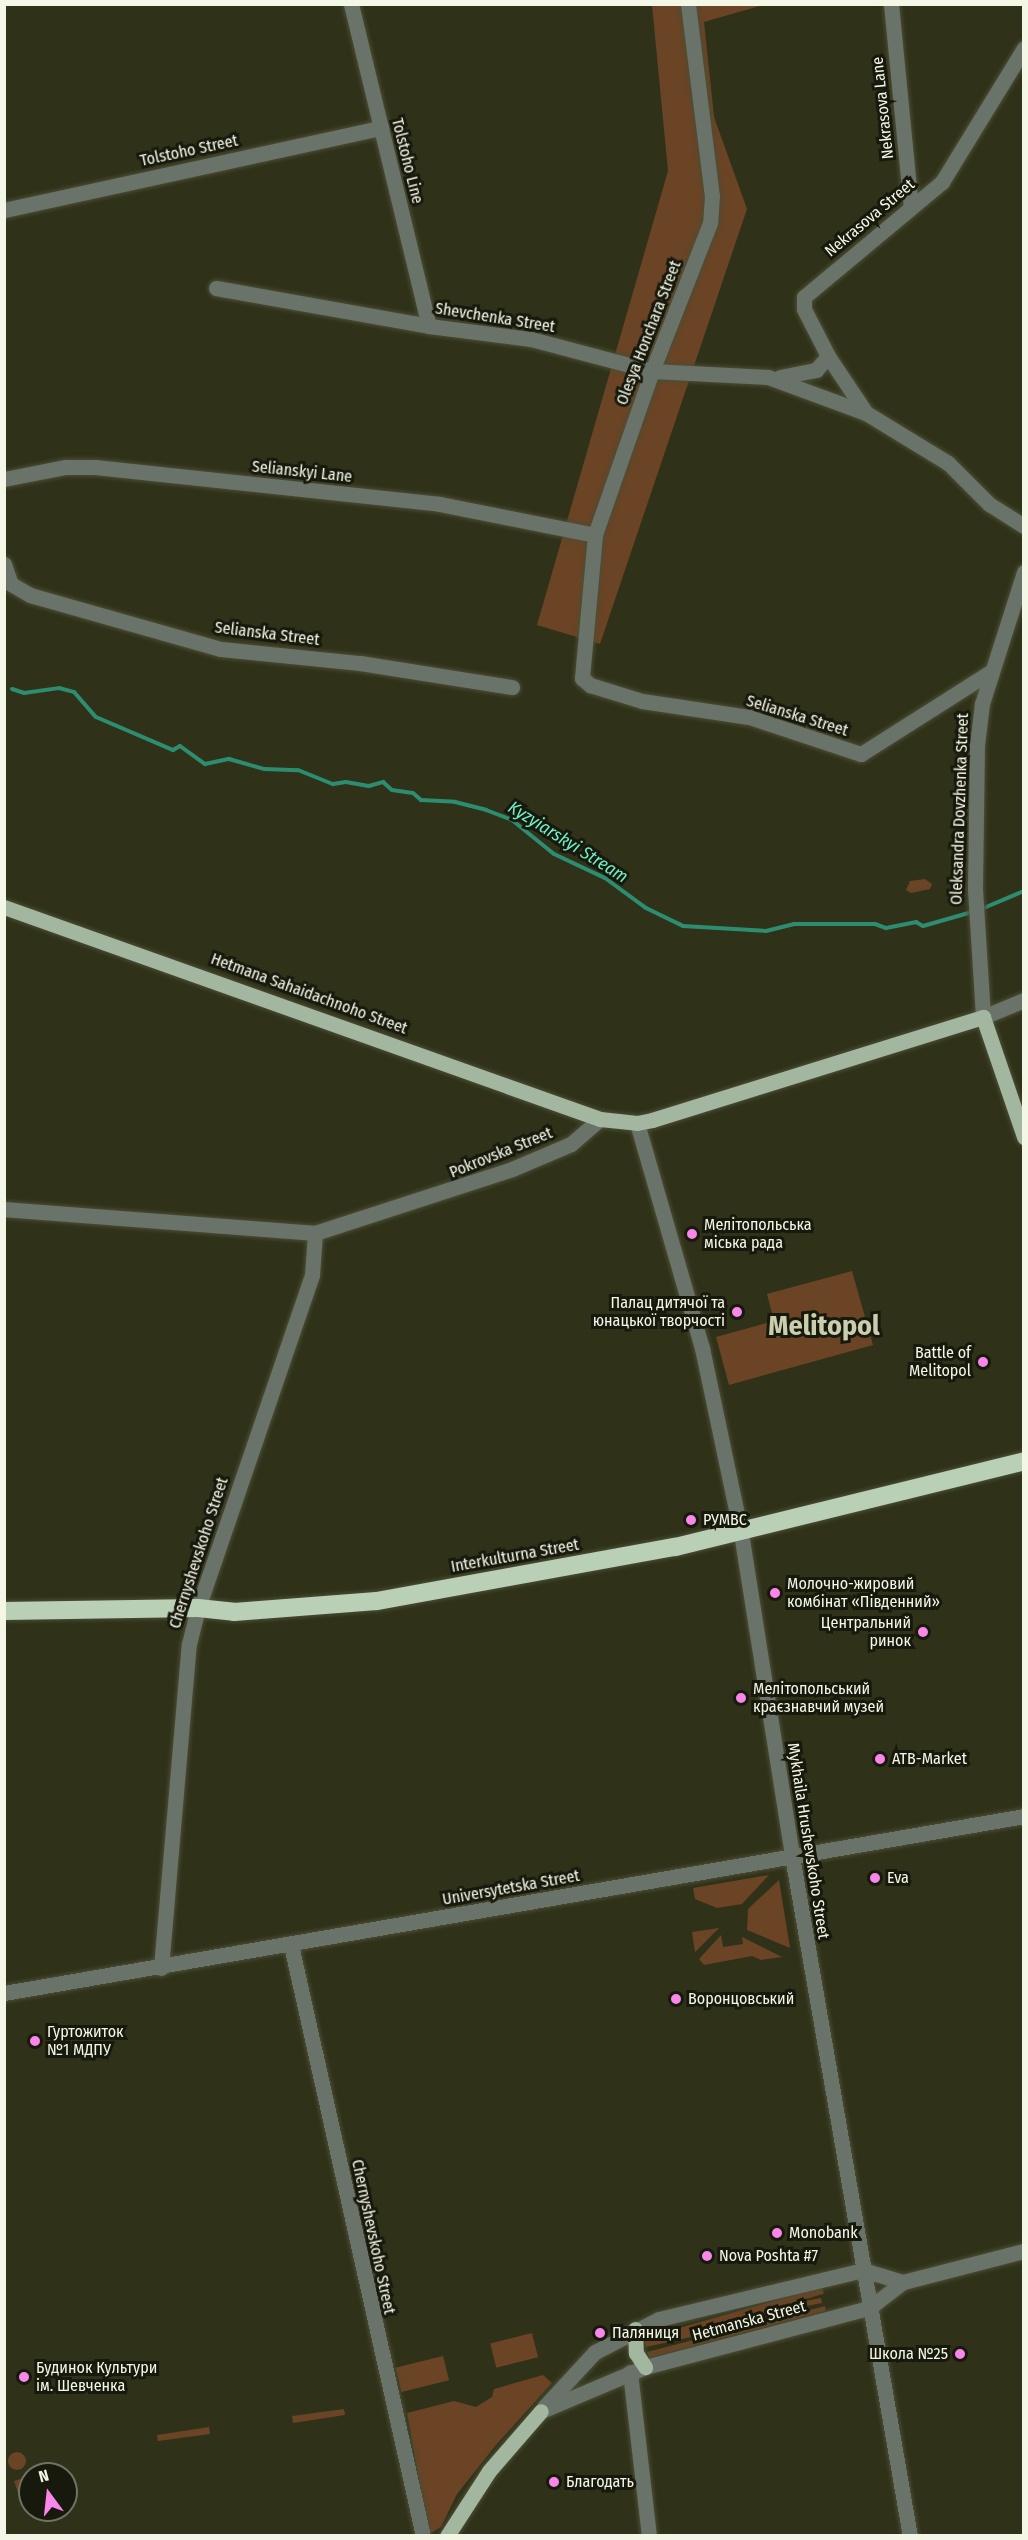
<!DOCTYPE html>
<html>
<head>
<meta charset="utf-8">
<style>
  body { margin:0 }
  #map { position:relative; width:1028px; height:2540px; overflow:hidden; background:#2f3218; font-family:"Fira Sans Condensed",sans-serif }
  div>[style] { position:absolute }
  .green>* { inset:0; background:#6b4425; transform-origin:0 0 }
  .round { border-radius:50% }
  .stream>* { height:4px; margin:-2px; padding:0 2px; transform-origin:2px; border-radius:2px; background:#2c8d71 }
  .roads { filter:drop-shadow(0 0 2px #4b4e35) drop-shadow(0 0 2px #4b4e35) }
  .minor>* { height:15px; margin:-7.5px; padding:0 7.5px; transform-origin:7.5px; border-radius:7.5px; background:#6a7369 }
  .major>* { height:15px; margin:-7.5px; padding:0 7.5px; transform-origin:7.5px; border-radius:7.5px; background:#a3b6a0 }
  .highway>* { height:18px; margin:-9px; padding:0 9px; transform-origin:9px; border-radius:9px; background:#b9d0b6 }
  .dots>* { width:16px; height:16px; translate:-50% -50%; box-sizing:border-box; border:3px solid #18190d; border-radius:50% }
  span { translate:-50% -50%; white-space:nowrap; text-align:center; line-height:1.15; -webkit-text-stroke:6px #18190d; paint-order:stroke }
  .street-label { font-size:16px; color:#f4f7e6 }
  .poi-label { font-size:16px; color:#f4f7e6 }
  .left { translate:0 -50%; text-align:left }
  .right { translate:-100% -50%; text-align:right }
  .water-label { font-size:18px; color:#6fefc7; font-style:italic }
  .town-label { font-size:28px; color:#caceaf; font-weight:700 }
  .frame { position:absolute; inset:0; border:6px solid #f4f7e6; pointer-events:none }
  .north { position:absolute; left:18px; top:2462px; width:60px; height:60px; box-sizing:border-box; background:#18190d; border:2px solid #707264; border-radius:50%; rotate:345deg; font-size:16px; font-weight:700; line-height:24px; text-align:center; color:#f4f7e6 }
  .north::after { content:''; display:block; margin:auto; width:21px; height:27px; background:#f987e9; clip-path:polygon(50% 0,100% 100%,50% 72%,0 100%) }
</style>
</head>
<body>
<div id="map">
  <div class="green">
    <i style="clip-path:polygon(652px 5px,763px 5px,704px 22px,714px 117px,747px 209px,600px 644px,537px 625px,668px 171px)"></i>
    <i style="clip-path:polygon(925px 879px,932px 884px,930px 889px,911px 893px,906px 890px,910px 881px)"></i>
    <i style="clip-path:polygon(852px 1271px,873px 1345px,729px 1385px,716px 1337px,774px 1321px,767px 1294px)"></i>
    <i style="clip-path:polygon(769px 1875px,742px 1904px,717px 1908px,695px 1899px,693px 1888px)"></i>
    <i style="clip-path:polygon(779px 1880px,790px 1948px,747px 1930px,748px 1909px)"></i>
    <i style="clip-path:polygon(719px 1928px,695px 1952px,692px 1932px)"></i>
    <i style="clip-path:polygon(721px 1935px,723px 1947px,743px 1944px,742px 1937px,782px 1957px,761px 1960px,752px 1956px,704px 1965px,699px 1959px)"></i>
    <i style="left:822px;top:2287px;width:7px;height:184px;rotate:74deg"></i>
    <i style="left:821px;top:2298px;width:5px;height:78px;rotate:79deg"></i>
    <i style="clip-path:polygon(825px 2306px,826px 2311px,649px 2358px,647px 2352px)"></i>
    <i style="left:740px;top:2317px;width:6px;height:47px;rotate:81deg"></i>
    <i style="clip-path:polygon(689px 2330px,691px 2337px,646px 2347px,644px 2341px)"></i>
    <i style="left:532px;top:2333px;width:25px;height:43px;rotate:76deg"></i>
    <i style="left:443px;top:2356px;width:25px;height:49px;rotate:76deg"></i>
    <i style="clip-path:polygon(543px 2375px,552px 2383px,496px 2445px,457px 2494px,441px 2527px,429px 2534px,407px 2413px,454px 2401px,476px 2407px,492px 2397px,494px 2389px)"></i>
    <i style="clip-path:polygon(344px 2409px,345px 2415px,293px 2423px,292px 2416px)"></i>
    <i style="clip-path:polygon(209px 2427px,210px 2434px,158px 2441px,157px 2435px)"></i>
    <i class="round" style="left:8px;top:2452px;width:18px;height:18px"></i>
    <i style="clip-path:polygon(30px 2476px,30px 2493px,19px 2496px,14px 2481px)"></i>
  </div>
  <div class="stream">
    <i style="left:12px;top:689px;width:13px;rotate:18deg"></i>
    <i style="left:24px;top:693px;width:35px;rotate:-8deg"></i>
    <i style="left:59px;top:688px;width:16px;rotate:15deg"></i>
    <i style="left:74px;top:692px;width:33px;rotate:49deg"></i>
    <i style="left:96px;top:717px;width:84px;rotate:23.2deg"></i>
    <i style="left:173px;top:750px;width:8px;rotate:-30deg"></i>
    <i style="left:180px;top:746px;width:31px;rotate:36deg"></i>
    <i style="left:205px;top:764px;width:25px;rotate:-12deg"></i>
    <i style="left:229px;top:759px;width:37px;rotate:16deg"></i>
    <i style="left:265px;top:769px;width:33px;rotate:2deg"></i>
    <i style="left:298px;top:770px;width:38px;rotate:22deg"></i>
    <i style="left:333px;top:784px;width:13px;rotate:-9deg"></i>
    <i style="left:346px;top:782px;width:23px;rotate:10deg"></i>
    <i style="left:369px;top:786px;width:15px;rotate:-16deg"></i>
    <i style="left:383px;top:782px;width:12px;rotate:42deg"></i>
    <i style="left:392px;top:790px;width:21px;rotate:8deg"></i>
    <i style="left:413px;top:793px;width:11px;rotate:41deg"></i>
    <i style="left:421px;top:800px;width:34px;rotate:3deg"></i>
    <i style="left:455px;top:802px;width:32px;rotate:14deg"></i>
    <i style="left:486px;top:810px;width:28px;rotate:21deg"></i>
    <i style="left:512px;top:820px;width:54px;rotate:39deg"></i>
    <i style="left:554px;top:854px;width:56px;rotate:25.2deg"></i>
    <i style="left:605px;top:878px;width:51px;rotate:36.2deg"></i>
    <i style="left:646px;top:908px;width:41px;rotate:25.9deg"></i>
    <i style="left:683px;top:926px;width:83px;rotate:3.4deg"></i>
    <i style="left:766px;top:931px;width:29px;rotate:-14deg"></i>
    <i style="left:794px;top:924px;width:81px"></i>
    <i style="left:875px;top:924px;width:12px;rotate:20deg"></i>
    <i style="left:886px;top:928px;width:31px;rotate:-11deg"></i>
    <i style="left:916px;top:922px;width:8px;rotate:30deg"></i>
    <i style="left:923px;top:926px;width:51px;rotate:-15.9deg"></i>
    <i style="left:979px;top:910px;width:49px;rotate:-22.9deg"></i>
  </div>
  <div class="roads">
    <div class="minor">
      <i style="left:351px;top:4px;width:331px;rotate:76.4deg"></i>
      <i style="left:688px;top:4px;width:193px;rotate:82.9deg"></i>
      <i style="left:712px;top:196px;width:27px;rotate:94deg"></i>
      <i style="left:710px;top:223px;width:159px;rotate:111.4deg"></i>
      <i style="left:652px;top:371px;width:174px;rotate:109.2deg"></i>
      <i style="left:595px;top:535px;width:144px;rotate:95.2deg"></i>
      <i style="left:582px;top:678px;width:11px;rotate:41deg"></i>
      <i style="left:590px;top:685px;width:54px;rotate:17.1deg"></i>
      <i style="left:642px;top:701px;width:108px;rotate:8.5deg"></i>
      <i style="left:749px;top:717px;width:118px;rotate:18.3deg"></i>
      <i style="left:861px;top:754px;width:153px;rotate:-32.4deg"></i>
      <i style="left:891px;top:4px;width:204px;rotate:84.4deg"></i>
      <i style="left:4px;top:210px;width:386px;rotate:-12.3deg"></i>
      <i style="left:216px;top:288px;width:216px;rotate:10.1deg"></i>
      <i style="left:429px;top:326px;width:103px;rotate:7.3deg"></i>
      <i style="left:531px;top:339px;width:125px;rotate:14.8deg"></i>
      <i style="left:652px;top:371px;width:116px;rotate:3deg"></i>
      <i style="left:768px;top:377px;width:104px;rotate:20.2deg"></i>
      <i style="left:866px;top:413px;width:96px;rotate:31.4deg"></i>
      <i style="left:948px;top:463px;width:58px;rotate:45deg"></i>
      <i style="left:989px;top:504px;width:41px;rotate:32.2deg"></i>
      <i style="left:780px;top:377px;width:37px;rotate:-11deg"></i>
      <i style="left:816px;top:370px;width:18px;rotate:-49deg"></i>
      <i style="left:866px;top:413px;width:69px;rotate:-123.7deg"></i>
      <i style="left:828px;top:356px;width:53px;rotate:-117.1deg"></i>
      <i style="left:804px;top:309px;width:12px;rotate:-90deg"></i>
      <i style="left:804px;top:297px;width:180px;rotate:-39.8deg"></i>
      <i style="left:942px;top:182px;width:157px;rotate:-58.5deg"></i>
      <i style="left:4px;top:479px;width:63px;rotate:-11deg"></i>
      <i style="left:66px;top:467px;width:29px"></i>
      <i style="left:95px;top:467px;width:347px;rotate:6.1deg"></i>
      <i style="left:440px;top:504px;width:158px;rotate:11.3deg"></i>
      <i style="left:4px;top:564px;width:21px;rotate:71deg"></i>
      <i style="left:11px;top:584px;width:22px;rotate:30deg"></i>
      <i style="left:30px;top:595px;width:198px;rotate:15.8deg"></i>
      <i style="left:221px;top:649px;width:140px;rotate:5.8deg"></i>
      <i style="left:360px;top:663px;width:154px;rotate:9deg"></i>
      <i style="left:1024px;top:572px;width:139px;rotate:107.7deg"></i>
      <i style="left:982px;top:704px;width:41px;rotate:97deg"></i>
      <i style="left:977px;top:745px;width:144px;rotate:90.8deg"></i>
      <i style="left:975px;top:889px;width:128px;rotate:86.4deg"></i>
      <i style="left:983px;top:1017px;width:44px;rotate:-22.5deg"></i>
      <i style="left:637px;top:1123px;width:234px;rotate:73.9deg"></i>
      <i style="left:702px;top:1348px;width:189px;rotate:78.1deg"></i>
      <i style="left:741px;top:1533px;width:327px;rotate:81deg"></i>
      <i style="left:792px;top:1856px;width:690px;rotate:80.16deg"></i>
      <i style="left:4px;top:1209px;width:312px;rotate:4.4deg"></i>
      <i style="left:315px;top:1233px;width:207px;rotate:-18deg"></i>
      <i style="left:512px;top:1169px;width:64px;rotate:-23deg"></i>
      <i style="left:571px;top:1144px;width:38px;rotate:-41deg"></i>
      <i style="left:291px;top:1945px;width:606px;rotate:77.41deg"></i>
      <i style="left:161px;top:1968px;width:325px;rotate:-85.1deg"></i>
      <i style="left:189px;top:1644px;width:37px;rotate:-76deg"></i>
      <i style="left:198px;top:1608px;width:352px;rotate:-71.1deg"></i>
      <i style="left:312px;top:1275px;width:42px;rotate:-85.9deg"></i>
      <i style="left:4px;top:1993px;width:1035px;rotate:-9.84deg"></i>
      <i style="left:630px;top:2372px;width:165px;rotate:83.4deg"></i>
      <i style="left:544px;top:2407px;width:75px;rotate:-47.2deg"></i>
      <i style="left:595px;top:2352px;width:72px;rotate:-27.3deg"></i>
      <i style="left:659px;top:2319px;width:210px;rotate:-13.5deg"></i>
      <i style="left:863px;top:2270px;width:42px;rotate:16.7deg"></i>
      <i style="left:541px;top:2411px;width:113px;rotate:-22.9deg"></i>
      <i style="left:645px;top:2367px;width:232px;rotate:-14.8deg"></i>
      <i style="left:869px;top:2308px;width:43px;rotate:-37.4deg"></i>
      <i style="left:903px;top:2282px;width:125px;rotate:-14.4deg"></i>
    </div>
    <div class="major">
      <i style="left:4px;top:907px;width:633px;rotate:19.58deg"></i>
      <i style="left:600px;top:1119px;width:37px;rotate:6deg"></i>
      <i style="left:637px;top:1123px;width:15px;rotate:-11deg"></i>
      <i style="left:652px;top:1120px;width:347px;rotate:-17.3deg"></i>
      <i style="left:983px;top:1017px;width:127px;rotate:71.1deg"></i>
      <i style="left:635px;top:2329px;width:24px;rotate:88deg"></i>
      <i style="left:636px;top:2353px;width:17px;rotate:57deg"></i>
      <i style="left:447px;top:2536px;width:77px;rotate:-57.1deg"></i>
      <i style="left:489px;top:2471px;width:79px;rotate:-49.1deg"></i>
    </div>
    <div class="highway">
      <i style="left:4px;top:1611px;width:194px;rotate:-0.9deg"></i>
      <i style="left:198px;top:1608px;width:36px;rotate:6deg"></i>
      <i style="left:234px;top:1612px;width:143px;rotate:-4.4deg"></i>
      <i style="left:377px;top:1601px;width:303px;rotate:-10.3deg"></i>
      <i style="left:675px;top:1547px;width:359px;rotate:-13.8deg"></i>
    </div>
  </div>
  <div class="dots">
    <i style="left:692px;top:1234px;background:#f987e9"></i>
    <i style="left:737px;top:1312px;background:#f987e9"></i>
    <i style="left:983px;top:1362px;background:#f987e9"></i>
    <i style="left:691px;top:1520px;background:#f987e9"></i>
    <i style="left:775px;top:1593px;background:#f987e9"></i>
    <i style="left:923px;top:1632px;background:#f987e9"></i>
    <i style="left:741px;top:1698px;background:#f987e9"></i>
    <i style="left:880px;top:1759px;background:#f987e9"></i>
    <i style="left:875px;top:1878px;background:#f987e9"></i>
    <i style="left:676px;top:1999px;background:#f987e9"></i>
    <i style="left:35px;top:2041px;background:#f987e9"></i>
    <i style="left:777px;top:2233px;background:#f987e9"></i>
    <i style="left:707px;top:2256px;background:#f987e9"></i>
    <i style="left:600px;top:2333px;background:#f987e9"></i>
    <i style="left:960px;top:2354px;background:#f987e9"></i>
    <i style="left:24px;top:2377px;background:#f987e9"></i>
    <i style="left:554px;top:2482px;background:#f987e9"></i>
  </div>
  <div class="street-label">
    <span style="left:883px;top:108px;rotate:-96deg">Nekrasova Lane</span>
    <span style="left:189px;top:151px;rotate:-12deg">Tolstoho Street</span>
    <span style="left:407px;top:161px;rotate:76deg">Tolstoho Line</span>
    <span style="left:870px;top:218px;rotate:-40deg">Nekrasova Street</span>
    <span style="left:495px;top:318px;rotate:9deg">Shevchenka Street</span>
    <span style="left:649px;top:333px;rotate:-69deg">Olesya Honchara Street</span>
    <span style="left:302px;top:472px;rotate:6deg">Selianskyi Lane</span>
    <span style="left:267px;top:634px;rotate:7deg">Selianska Street</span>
    <span style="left:797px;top:716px;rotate:17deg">Selianska Street</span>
    <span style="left:960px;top:809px;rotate:-88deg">Oleksandra Dovzhenka Street</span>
    <span style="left:309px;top:994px;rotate:20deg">Hetmana Sahaidachnoho Street</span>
    <span style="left:501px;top:1153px;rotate:-22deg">Pokrovska Street</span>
    <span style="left:199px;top:1553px;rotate:-72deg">Chernyshevskoho Street</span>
    <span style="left:515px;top:1556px;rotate:-10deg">Interkulturna Street</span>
    <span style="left:808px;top:1841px;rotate:81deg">Mykhaila Hrushevskoho Street</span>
    <span style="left:511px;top:1888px;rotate:-10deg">Universytetska Street</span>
    <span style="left:373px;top:2237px;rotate:78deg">Chernyshevskoho Street</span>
    <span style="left:749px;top:2321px;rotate:-15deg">Hetmanska Street</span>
  </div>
  <div class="poi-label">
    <span class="left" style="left:704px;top:1234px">Мелітопольська<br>міська рада</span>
    <span class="right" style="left:725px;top:1312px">Палац дитячої та<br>юнацької творчості</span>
    <span class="right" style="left:971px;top:1362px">Battle of<br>Melitopol</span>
    <span class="left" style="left:703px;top:1520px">РУМВC</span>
    <span class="left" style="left:787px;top:1593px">Молочно-жировий<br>комбінат «Південний»</span>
    <span class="right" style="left:911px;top:1632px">Центральний<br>ринок</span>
    <span class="left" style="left:753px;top:1698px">Мелітопольський<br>краєзнавчий музей</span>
    <span class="left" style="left:892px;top:1759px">ATB-Market</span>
    <span class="left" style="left:887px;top:1878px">Eva</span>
    <span class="left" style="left:688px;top:1999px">Воронцовський</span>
    <span class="left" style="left:47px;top:2041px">Гуртожиток<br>№1 МДПУ</span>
    <span class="left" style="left:789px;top:2233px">Monobank</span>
    <span class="left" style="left:719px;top:2256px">Nova Poshta #7</span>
    <span class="left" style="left:612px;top:2333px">Паляниця</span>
    <span class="right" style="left:948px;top:2354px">Школа №25</span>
    <span class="left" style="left:36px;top:2377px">Будинок Культури<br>ім. Шевченка</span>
    <span class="left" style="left:566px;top:2482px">Благодать</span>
  </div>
  <div class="water-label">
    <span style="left:568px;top:842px;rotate:32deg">Kyzyiarskyi Stream</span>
  </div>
  <div class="town-label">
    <span style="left:824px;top:1326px">Melitopol</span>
  </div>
  <div class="frame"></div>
  <div class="north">N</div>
</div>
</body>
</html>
